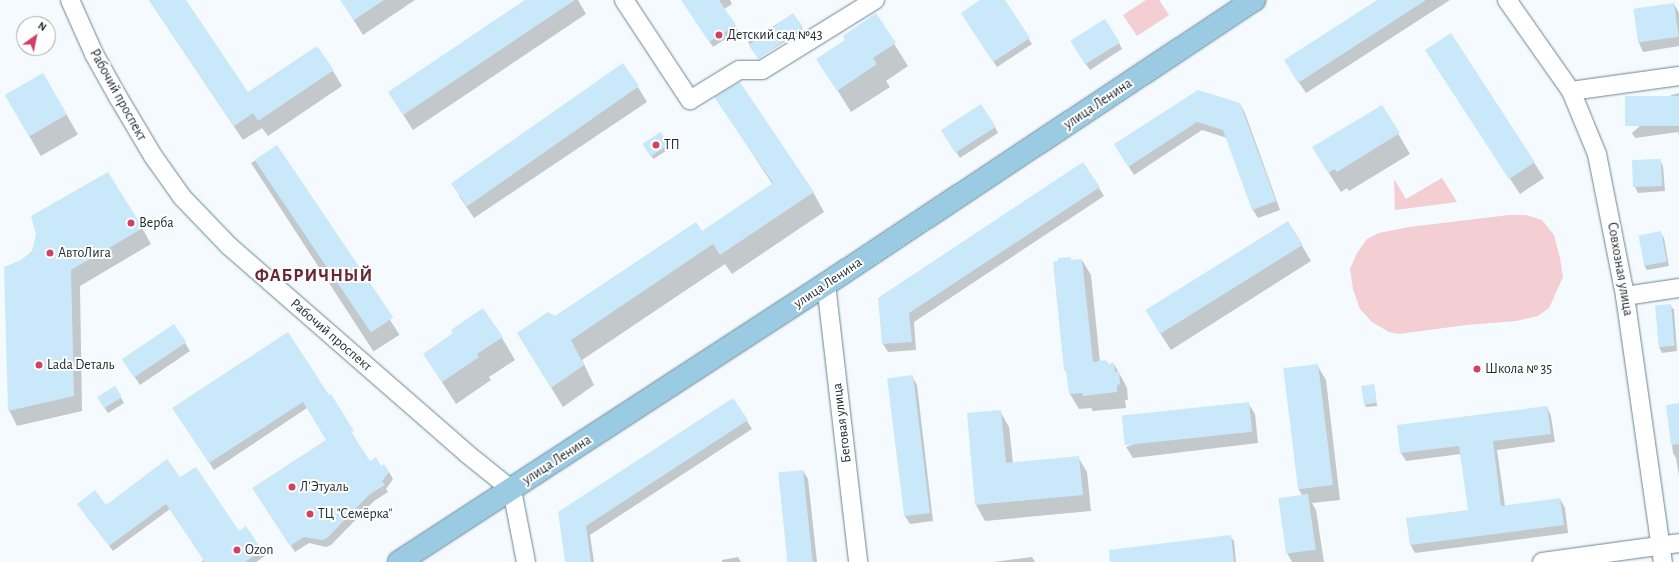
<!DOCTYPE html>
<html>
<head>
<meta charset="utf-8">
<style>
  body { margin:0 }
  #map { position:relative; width:1679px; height:562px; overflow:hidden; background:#f4fafd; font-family:"Alegreya Sans",sans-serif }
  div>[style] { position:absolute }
  .green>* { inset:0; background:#f3ced2 }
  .shadow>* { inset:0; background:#0003; transform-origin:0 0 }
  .building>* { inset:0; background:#c9e9fa; transform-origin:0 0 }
  .roads { filter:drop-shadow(0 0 1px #688594) drop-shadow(0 0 1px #688594) }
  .minor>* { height:18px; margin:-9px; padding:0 9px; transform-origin:9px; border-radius:9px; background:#fff }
  .major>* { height:22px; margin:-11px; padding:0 11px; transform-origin:11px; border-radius:11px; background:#9acbe2 }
  .dots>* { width:11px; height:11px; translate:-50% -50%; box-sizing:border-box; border:2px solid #fff; border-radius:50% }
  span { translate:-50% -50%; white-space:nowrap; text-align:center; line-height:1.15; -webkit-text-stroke:4px #fff; paint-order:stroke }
  .poi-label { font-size:14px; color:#202c32 }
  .left { translate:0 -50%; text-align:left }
  .street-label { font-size:14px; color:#202c32 }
  .district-label { font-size:18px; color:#6b2634; font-weight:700; letter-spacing:1px }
  .north { position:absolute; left:16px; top:16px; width:40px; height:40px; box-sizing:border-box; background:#fff; border:1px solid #a6abad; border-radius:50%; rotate:33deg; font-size:11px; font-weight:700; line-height:16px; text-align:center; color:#202c32 }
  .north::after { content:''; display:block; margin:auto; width:14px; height:18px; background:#d04163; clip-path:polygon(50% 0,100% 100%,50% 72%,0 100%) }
</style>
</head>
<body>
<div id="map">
  <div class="green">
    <i style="clip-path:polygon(1146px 0,1159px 0,1169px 15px,1137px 36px,1123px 15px)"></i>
    <i style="clip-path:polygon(1442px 178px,1457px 202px,1395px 210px,1394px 179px,1406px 199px)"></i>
    <i style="clip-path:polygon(1509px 215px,1526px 215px,1542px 220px,1554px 235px,1560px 258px,1563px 277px,1549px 308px,1538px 316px,1516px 321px,1466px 325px,1399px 334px,1389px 332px,1372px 322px,1360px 309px,1353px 289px,1350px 269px,1357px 253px,1367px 239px,1379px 233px,1409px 227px)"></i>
  </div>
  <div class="shadow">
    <i style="clip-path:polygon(149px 0,185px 0,248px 93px,333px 71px,342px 86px,268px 136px,262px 128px,243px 140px)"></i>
    <i style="clip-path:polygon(341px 0,415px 0,363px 35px)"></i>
    <i style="clip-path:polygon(527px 0,578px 0,586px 14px,413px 130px,389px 93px)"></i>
    <i style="clip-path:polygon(682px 0,730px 0,732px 4px,724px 9px,738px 31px,713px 47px)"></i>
    <i style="clip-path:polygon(982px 0,1004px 0,1032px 44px,997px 67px,965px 19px)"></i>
    <i style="clip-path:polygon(1379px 0,1450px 0,1306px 93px,1291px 71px)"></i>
    <i style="clip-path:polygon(1674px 4px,1679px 13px,1679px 46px,1643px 52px,1639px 43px,1634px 10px)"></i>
    <i style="left:793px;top:14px;width:19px;height:53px;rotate:58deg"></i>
    <i style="clip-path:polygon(876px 15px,908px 66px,886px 81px,890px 87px,851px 112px,818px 59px,846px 40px)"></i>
    <i style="clip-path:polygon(1451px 34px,1544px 178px,1520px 194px,1435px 65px)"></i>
    <i style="clip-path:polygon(1119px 43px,1122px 49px,1090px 70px,1075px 48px)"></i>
    <i style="left:43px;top:74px;width:70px;height:43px;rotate:60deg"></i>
    <i style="clip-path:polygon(638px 87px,647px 102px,474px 218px,459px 196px)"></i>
    <i style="clip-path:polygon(1679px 93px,1679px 136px,1678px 132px,1635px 138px,1632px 133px,1671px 98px,1671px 95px)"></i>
    <i style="clip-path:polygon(716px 98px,813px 192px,824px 212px,732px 274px,725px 264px,582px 360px,594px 385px,563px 407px,530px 353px,555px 317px,702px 232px,773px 185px)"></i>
    <i style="clip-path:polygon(1240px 104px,1245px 113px,1280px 210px,1258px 218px,1253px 210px,1227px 138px,1202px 130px,1134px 175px,1120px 153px)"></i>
    <i style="clip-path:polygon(1382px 106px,1410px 154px,1349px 191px,1347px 188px,1341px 192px,1325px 167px)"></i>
    <i style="clip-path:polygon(995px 127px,998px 133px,960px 158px,946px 136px)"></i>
    <i style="left:660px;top:133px;width:18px;height:20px;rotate:56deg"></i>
    <i style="left:277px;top:146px;width:225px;height:31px;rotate:57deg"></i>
    <i style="clip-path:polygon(1660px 160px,1663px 166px,1665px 191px,1638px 193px,1635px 187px,1633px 162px)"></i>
    <i style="clip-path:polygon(1083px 163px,1104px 196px,914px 322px,916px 350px,888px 352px,883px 344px,879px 298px)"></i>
    <i style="clip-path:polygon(1288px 222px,1311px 261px,1171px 350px,1156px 327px)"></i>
    <i style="clip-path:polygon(142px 228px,151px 244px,80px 286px,82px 411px,17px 426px,9px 410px,21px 261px)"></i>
    <i style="clip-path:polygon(1660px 232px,1664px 238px,1669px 266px,1647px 270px,1644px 265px)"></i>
    <i style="clip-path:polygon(1070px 258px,1072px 261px,1082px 260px,1091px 275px,1100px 362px,1106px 361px,1108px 365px,1114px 364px,1123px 380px,1127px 388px,1128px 400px,1125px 400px,1126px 408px,1093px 411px,1091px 408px,1079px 409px,1070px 394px,1068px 375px,1065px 370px)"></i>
    <i style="clip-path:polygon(1670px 305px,1674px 310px,1677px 351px,1662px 353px,1659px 347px)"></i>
    <i style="clip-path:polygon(174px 325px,190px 351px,140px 385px,128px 367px)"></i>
    <i style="clip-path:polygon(502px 338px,515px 360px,489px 377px,491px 380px,456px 404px,424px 354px)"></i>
    <i style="clip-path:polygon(1317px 365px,1326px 380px,1340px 500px,1312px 503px,1316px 510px,1324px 562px,1292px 562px,1287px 553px,1302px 495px,1298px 488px)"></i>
    <i style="clip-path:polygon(912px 376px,917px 385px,933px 521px,910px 524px,905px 516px)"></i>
    <i style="clip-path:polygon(1374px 385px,1377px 406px,1366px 407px,1365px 405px)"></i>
    <i style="left:114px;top:387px;width:19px;height:19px;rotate:58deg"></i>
    <i style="clip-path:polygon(330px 395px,369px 463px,389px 472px,393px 479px,386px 489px,388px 492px,374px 501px,331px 545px,326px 547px,309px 543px,295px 552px,258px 495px,328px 441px,307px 408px,214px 470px,178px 415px)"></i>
    <i style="clip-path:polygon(733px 399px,752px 429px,590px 535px,594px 562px,566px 562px,560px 512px)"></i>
    <i style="clip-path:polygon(1248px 403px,1255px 414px,1258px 443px,1133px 458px,1126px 447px)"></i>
    <i style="clip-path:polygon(1679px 404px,1679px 476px,1676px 458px,1673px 453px,1667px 406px)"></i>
    <i style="clip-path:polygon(1547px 407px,1551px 416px,1555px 442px,1497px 450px,1505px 506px,1560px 499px,1565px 508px,1568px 533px,1415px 553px,1410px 544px,1469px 511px,1461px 454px,1406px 461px,1401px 453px,1398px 426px)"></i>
    <i style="clip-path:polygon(1000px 411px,1009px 427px,1013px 463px,1078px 457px,1087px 472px,1091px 511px,985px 521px,976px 505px,968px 414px)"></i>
    <i style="clip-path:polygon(803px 471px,808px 479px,817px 562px,789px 562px)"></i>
    <i style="clip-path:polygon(180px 479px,239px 532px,245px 527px,265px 556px,256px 562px,201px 562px,204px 560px,170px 509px,113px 551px,81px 509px,106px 506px)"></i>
    <i style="clip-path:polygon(1230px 536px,1234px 541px,1236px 562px,1111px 562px)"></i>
    <i style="clip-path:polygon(738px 557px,741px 562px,753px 562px,722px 562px,722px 560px)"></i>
    <i style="clip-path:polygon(1032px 557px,1035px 562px,993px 562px)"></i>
  </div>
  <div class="building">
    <i style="clip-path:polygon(149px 0,186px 0,248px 92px,317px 46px,334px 70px,258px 121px,253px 113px,234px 126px)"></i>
    <i style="clip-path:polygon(340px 0,384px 0,354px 20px)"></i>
    <i style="clip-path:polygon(525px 0,575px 0,403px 115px,388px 92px)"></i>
    <i style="clip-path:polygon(681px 0,719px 0,736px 25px,709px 42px)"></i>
    <i style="clip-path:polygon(980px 0,1005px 0,1030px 38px,993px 62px,961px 13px)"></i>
    <i style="clip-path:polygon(1377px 0,1426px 0,1298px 83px,1284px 60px)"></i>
    <i style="left:1674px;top:3px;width:34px;height:41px;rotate:82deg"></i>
    <i style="left:793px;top:13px;width:17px;height:55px;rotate:54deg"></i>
    <i style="clip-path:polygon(876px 13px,896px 43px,873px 58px,877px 64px,837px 91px,816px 59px,845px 40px,843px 36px)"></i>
    <i style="left:1105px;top:19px;width:28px;height:41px;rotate:58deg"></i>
    <i style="left:1451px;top:33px;width:154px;height:31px;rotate:57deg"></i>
    <i style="left:623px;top:63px;width:28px;height:210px;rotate:55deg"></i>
    <i style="left:43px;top:73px;width:48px;height:44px;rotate:60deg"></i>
    <i style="clip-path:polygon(740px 82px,814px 192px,720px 255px,713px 244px,571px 340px,584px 365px,551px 388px,517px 333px,548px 312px,555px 316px,696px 222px,702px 231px,773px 183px,714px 97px)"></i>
    <i style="clip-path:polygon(1198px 90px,1240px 103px,1276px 201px,1252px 210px,1223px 130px,1197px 122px,1128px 167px,1114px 144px)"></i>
    <i style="left:1679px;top:96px;width:30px;height:54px;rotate:90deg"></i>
    <i style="left:981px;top:104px;width:27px;height:48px;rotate:57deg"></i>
    <i style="clip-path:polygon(1382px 105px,1400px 133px,1337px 172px,1335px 169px,1328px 173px,1312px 147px)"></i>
    <i style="left:661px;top:132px;width:15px;height:22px;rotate:58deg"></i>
    <i style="left:277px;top:145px;width:208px;height:27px;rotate:56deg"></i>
    <i style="left:1661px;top:159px;width:27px;height:29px;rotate:88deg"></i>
    <i style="clip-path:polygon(1083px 162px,1100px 187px,909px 313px,912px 342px,882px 344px,878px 298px)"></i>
    <i style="clip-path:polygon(108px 172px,143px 228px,71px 270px,74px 396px,8px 411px,4px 267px,21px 260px,32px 251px,36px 234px,31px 216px)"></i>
    <i style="left:1288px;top:221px;width:28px;height:168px;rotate:58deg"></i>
    <i style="left:1661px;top:231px;width:31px;height:23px;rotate:79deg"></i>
    <i style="clip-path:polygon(1071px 257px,1071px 260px,1082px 259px,1093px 362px,1106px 360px,1106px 364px,1114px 363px,1115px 372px,1119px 371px,1120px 384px,1117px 385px,1117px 392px,1083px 396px,1082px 393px,1069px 394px,1066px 370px,1064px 370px,1053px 262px,1058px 261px,1058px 258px)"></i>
    <i style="left:1671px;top:304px;width:42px;height:16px;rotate:85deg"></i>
    <i style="clip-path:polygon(483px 308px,503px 337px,477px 354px,479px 357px,442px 382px,423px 354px,453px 333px,451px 330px)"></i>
    <i style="left:174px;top:324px;width:22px;height:63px;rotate:56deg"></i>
    <i style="clip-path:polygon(288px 332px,329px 395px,331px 394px,354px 431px,351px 432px,370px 461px,376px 457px,381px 466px,384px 464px,389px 472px,382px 481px,385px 485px,370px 494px,327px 538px,322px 540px,304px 537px,290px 546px,252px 488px,326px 440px,303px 402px,209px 463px,172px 408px)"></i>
    <i style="left:1318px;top:364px;width:122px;height:35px;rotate:83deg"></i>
    <i style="left:913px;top:375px;width:139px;height:26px;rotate:83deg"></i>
    <i style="left:1374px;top:384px;width:19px;height:13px;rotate:81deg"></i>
    <i style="left:115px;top:386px;width:13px;height:21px;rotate:58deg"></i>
    <i style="clip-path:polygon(733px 398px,748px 420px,586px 526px,591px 562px,565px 562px,558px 512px)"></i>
    <i style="left:1249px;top:402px;width:30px;height:128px;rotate:84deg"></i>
    <i style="clip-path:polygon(1679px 403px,1679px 444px,1671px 445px,1666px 405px)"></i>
    <i style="clip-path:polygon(1547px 406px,1551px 434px,1493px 441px,1501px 506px,1560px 498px,1564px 525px,1410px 545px,1406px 518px,1468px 510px,1459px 446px,1400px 453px,1397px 425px)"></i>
    <i style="clip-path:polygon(1001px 410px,1006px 463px,1079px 456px,1083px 495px,975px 505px,967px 413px)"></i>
    <i style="clip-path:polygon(167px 459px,180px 477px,196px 467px,239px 531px,246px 526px,262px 550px,245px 562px,205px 562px,166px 504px,109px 546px,77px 504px,95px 490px,106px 505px)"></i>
    <i style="left:803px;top:470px;width:93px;height:25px;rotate:84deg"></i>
    <i style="left:1308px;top:494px;width:56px;height:30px;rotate:82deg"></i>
    <i style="clip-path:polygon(1231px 535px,1234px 562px,1110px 562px,1109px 550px)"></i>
  </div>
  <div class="roads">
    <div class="minor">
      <i style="left:70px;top:0;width:59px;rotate:66deg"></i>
      <i style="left:94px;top:54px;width:49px;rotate:60.8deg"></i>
      <i style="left:118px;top:97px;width:69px;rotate:59.3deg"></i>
      <i style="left:153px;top:156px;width:50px;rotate:54.7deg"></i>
      <i style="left:182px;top:197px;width:68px;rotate:46.2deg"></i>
      <i style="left:229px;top:246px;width:315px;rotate:41.1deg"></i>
      <i style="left:466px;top:453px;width:59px;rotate:38.8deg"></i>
      <i style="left:512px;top:490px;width:73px;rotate:79deg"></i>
      <i style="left:624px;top:0;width:120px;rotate:56.6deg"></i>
      <i style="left:690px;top:100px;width:57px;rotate:-31.5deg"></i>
      <i style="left:739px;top:70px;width:23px"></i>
      <i style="left:762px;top:70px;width:133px;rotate:-31.8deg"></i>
      <i style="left:1507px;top:0;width:111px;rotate:54.9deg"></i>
      <i style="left:1571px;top:91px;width:68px;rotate:67.6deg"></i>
      <i style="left:1597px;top:154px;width:145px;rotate:78.8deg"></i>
      <i style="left:1625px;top:296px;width:269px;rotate:81.9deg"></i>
      <i style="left:1571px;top:91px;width:109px;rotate:-7.9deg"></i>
      <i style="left:826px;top:284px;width:280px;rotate:83.4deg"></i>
      <i style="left:1625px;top:296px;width:55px;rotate:-8.4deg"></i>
      <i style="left:1542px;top:562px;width:138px;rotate:-7.9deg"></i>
    </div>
    <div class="major">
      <i style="left:399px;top:562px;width:510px;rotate:-33.07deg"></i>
      <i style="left:826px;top:284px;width:514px;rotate:-33.57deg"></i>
    </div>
  </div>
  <div class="dots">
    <i style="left:719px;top:35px;background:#d04163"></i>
    <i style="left:656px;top:145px;background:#d04163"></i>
    <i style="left:131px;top:223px;background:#d04163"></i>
    <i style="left:50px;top:253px;background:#d04163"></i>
    <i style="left:39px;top:365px;background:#d04163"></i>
    <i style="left:1477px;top:369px;background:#d04163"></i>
    <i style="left:292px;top:487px;background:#d04163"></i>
    <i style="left:310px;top:514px;background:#d04163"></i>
    <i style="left:237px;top:550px;background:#d04163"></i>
  </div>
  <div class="poi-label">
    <span class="left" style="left:727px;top:35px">Детский сад №43</span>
    <span class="left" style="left:664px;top:145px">ТП</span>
    <span class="left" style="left:139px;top:223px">Верба</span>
    <span class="left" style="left:58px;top:253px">АвтоЛига</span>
    <span class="left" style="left:47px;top:365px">Lada Dеталь</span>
    <span class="left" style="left:1485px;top:369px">Школа № 35</span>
    <span class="left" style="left:300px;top:487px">Л'Этуаль</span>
    <span class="left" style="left:318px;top:514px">ТЦ "Семёрка"</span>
    <span class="left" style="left:245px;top:550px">Ozon</span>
  </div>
  <div class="street-label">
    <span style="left:118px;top:95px;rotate:61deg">Рабочий проспект</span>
    <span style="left:1098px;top:104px;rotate:-34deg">улица Ленина</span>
    <span style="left:1620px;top:269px;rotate:80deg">Совхозная улица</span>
    <span style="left:828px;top:283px;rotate:-34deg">улица Ленина</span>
    <span style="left:331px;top:335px;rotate:41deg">Рабочий проспект</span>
    <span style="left:842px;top:423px;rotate:-97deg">Беговая улица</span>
    <span style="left:557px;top:460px;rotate:-33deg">улица Ленина</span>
  </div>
  <div class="district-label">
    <span style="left:314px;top:276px">ФАБРИЧНЫЙ</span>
  </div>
  <div class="north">N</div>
</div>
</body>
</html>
